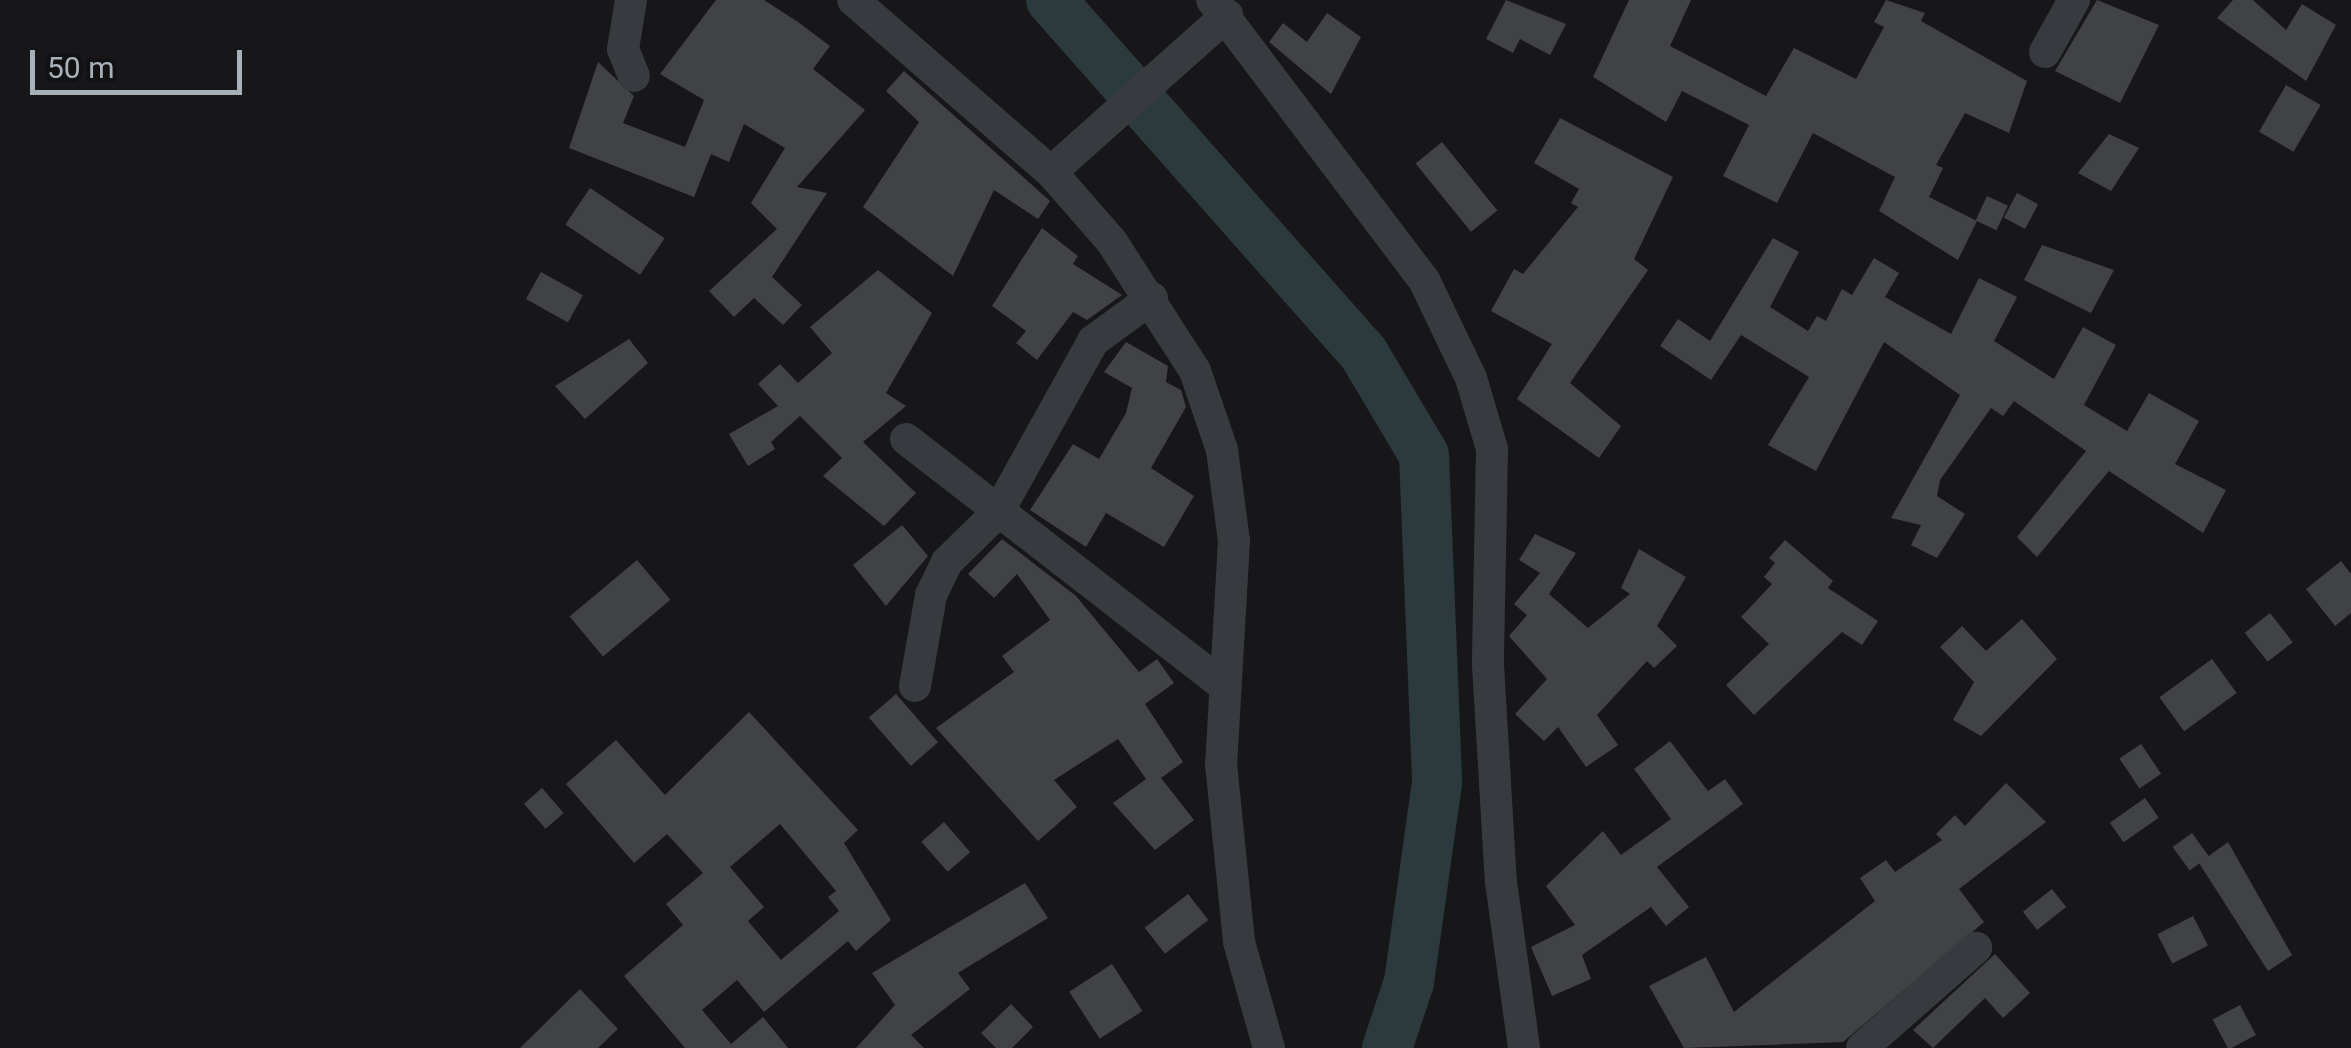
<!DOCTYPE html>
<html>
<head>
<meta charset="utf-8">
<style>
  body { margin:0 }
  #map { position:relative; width:2351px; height:1048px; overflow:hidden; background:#171719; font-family:Roboto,sans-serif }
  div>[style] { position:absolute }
  .river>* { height:50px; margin:-25px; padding:0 25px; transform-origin:25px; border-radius:25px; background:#2c3a3e }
  .building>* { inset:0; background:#414246; transform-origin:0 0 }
  .street>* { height:32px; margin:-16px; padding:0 16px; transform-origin:16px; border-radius:16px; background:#373a3e }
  span { translate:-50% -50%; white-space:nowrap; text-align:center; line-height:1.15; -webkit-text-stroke:8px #121214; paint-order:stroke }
  .scale { position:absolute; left:30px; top:50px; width:212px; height:45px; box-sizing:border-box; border:5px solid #a8b1ba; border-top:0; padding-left:12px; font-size:30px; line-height:35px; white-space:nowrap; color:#a8b1ba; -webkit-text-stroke:8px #121214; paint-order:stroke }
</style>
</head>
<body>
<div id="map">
  <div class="river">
    <i style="left:1051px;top:0;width:473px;rotate:48.5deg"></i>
    <i style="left:1364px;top:354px;width:117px;rotate:59.3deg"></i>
    <i style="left:1424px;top:455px;width:328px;rotate:87.7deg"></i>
    <i style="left:1437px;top:783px;width:201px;rotate:98deg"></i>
    <i style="left:1409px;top:982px;width:70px;rotate:108.4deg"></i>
  </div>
  <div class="building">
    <i style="clip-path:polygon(716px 0,764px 0,798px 22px,830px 46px,813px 69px,865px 110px,797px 187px,827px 193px,772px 277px,802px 305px,783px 325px,754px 298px,734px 317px,709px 291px,777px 229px,751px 203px,785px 148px,744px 124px,729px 162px,711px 154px,694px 197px,569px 148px,598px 62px,634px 96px,623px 123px,685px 147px,704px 100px,660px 74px)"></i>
    <i style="clip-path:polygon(1506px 0,1566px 24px,1550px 55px,1520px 39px,1513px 53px,1486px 39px)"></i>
    <i style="clip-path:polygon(1629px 0,1691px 0,1670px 46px,1766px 96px,1794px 48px,1856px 79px,1884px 27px,1874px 22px,1886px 0,1925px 13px,1921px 21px,2027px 81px,2009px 133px,1965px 113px,1936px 165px,1943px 168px,1929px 197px,1977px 221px,1958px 260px,1879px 211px,1895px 177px,1813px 133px,1777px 203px,1723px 176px,1749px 125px,1682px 91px,1666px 122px,1593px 77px)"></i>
    <i style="clip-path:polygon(2097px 0,2159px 25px,2120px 103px,2055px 71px)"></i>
    <i style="clip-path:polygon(2233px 0,2253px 0,2286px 30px,2302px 4px,2336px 25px,2306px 81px,2217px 18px)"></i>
    <i style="clip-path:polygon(1327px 13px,1361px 37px,1331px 94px,1269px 42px,1283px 23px,1307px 42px)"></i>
    <i style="clip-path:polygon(904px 71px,1050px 201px,1038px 219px,994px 190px,953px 276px,863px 207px,919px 122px,886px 91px)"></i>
    <i style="left:2286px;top:85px;width:40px;height:54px;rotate:30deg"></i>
    <i style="clip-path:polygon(1560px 118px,1673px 177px,1634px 259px,1648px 270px,1570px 383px,1621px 426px,1599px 458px,1517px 399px,1552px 344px,1491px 311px,1514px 269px,1523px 274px,1578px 207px,1571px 203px,1579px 189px,1534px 163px)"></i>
    <i style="clip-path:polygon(2109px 134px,2139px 148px,2111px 191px,2078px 173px)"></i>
    <i style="left:1442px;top:142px;width:88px;height:34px;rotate:51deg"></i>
    <i style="left:590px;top:188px;width:90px;height:44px;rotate:34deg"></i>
    <i style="left:2017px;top:193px;width:24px;height:28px;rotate:28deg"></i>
    <i style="left:1987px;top:196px;width:23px;height:27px;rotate:25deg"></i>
    <i style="clip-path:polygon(1042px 228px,1078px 256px,1073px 264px,1122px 295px,1087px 320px,1073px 312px,1037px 360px,1016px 343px,1026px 331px,992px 306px)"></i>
    <i style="clip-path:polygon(1773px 238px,1799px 252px,1770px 307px,1808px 331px,1817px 316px,1826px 321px,1842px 289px,1852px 295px,1874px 258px,1899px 273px,1885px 297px,1951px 334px,1979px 278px,2017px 297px,1994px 341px,2054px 379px,2083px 327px,2116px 345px,2084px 405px,2127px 431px,2149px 393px,2199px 421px,2175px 464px,2226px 490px,2203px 533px,2109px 471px,2037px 557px,2017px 537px,2086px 451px,2014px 401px,2003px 416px,1991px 408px,1940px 480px,1937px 496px,1965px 514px,1937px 558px,1911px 545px,1921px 525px,1891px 518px,1960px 395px,1884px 342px,1816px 471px,1768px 445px,1809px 377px,1741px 335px,1711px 380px,1660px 346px,1678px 319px,1710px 341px)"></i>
    <i style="clip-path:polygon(2042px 245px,2114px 270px,2091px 313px,2024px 280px)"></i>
    <i style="clip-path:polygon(878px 270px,932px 313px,886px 393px,906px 406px,863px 442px,916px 493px,884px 526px,823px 476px,842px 458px,800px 416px,771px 442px,775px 449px,748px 466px,729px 434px,778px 406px,758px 384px,780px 364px,798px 383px,832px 353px,810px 327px)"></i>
    <i style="left:541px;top:272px;width:48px;height:31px;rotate:29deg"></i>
    <i style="clip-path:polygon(629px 339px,648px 363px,585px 419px,555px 386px)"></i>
    <i style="clip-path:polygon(1126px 342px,1168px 366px,1166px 382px,1181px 390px,1186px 407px,1151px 468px,1194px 496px,1164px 547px,1106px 513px,1086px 547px,1030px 510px,1073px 444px,1099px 459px,1126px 413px,1132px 388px,1104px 372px)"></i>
    <i style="clip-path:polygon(902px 525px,928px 556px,886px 606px,853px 565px)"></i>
    <i style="clip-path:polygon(1535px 534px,1576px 553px,1549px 594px,1588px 628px,1630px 594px,1621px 588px,1639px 549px,1686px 577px,1657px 626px,1677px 646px,1654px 668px,1647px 661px,1597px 715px,1618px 745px,1586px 767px,1558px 727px,1544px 741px,1515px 714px,1547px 679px,1509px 636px,1527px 615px,1514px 604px,1540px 573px,1519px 560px)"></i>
    <i style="clip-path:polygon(1002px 539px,1076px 596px,1139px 672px,1157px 659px,1174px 683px,1145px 704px,1183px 762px,1161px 778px,1194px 820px,1155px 850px,1113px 803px,1146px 779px,1118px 739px,1054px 780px,1077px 807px,1038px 841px,936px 728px,1014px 672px,1002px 656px,1050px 620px,1017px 574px,994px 598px,968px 574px)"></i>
    <i style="clip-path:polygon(1785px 540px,1833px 581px,1828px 588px,1878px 621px,1862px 645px,1842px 632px,1754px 715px,1726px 685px,1769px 644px,1741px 617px,1772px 584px,1764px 577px,1775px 563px,1769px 558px)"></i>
    <i style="left:637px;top:560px;width:52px;height:88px;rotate:50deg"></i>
    <i style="clip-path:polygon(2341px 561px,2351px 574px,2351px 613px,2335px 626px,2306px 589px)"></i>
    <i style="left:2270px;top:613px;width:37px;height:32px;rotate:52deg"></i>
    <i style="clip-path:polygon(2022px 619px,2057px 659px,1981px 736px,1953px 720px,1974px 682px,1940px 647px,1962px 626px,1986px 651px)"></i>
    <i style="left:2212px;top:659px;width:42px;height:65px;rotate:54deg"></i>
    <i style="left:896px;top:694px;width:64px;height:36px;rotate:49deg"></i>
    <i style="clip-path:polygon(evenodd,749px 712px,858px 830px,844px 843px,891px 920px,856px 951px,848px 941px,764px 1012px,737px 980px,702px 1010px,731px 1044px,763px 1017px,788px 1048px,685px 1048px,624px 976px,683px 925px,666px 904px,703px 873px,667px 834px,634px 863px,566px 784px,616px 740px,665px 795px,749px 712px,780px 824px,836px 891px,828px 897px,839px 911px,781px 960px,748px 921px,764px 907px,730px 867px,780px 824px)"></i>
    <i style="clip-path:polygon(1670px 741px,1708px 791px,1725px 779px,1743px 804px,1657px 867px,1689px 907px,1666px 926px,1651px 907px,1582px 955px,1591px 979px,1552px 996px,1531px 947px,1575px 925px,1546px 886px,1603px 831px,1621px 855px,1671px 819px,1634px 769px)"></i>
    <i style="left:2141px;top:744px;width:36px;height:26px;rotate:56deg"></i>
    <i style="clip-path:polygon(2006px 783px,2046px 822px,1959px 889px,1984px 922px,1843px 1042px,1684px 1048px,1649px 986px,1706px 957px,1734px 1012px,1875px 901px,1860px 878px,1886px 860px,1895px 872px,1942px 840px,1936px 834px,1955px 815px,1965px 826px)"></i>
    <i style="left:542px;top:788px;width:33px;height:24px;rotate:49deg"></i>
    <i style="left:2145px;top:798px;width:24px;height:43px;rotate:55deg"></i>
    <i style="left:944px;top:822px;width:40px;height:30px;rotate:49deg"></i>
    <i style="left:2192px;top:833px;width:29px;height:24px;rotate:54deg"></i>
    <i style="clip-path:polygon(2228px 842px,2292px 955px,2268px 971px,2199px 863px)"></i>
    <i style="clip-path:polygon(1025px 883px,1048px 918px,958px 973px,970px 989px,911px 1035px,924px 1048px,856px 1048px,895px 1005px,872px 973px)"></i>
    <i style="left:2052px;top:889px;width:23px;height:37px;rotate:52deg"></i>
    <i style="left:1188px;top:894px;width:33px;height:55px;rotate:52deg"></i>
    <i style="left:2193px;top:916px;width:33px;height:40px;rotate:63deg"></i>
    <i style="clip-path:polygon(1995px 954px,2030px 993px,2003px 1018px,1985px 998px,1933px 1048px,1913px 1030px)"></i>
    <i style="left:1112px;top:964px;width:56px;height:51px;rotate:57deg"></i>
    <i style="clip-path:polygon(580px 989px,618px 1029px,598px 1048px,520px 1048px)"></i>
    <i style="clip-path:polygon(1011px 1004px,1033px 1027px,1012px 1048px,996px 1048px,981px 1033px)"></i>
    <i style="left:2240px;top:1005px;width:34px;height:31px;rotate:62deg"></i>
  </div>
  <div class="street">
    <i style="left:631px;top:0;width:50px;rotate:99.3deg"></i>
    <i style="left:623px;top:49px;width:29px;rotate:68deg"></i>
    <i style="left:853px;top:0;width:262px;rotate:41deg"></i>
    <i style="left:1051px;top:172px;width:93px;rotate:48.9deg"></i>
    <i style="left:1112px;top:242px;width:153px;rotate:57.2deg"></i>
    <i style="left:1195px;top:371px;width:83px;rotate:71.1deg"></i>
    <i style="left:1222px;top:450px;width:92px;rotate:82.5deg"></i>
    <i style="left:1234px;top:541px;width:223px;rotate:93.3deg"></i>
    <i style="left:1221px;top:764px;width:179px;rotate:84.2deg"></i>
    <i style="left:1239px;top:942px;width:110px;rotate:74.2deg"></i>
    <i style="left:1212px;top:0;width:351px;rotate:52.9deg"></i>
    <i style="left:1424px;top:280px;width:109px;rotate:64.4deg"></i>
    <i style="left:1471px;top:378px;width:74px;rotate:73.5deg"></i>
    <i style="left:1492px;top:449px;width:216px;rotate:91.1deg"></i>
    <i style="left:1488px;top:665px;width:217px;rotate:86.6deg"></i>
    <i style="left:1501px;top:882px;width:168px;rotate:82.1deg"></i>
    <i style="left:2045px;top:52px;width:60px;rotate:-60.9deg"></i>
    <i style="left:1051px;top:172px;width:236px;rotate:-41.7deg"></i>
    <i style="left:906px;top:439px;width:400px;rotate:37.8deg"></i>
    <i style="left:915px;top:686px;width:92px;rotate:-80deg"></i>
    <i style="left:931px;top:595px;width:37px;rotate:-64deg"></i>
    <i style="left:947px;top:562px;width:71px;rotate:-44.4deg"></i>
    <i style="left:998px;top:512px;width:196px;rotate:-60.9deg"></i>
    <i style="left:1093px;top:341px;width:73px;rotate:-36.1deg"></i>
    <i style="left:1862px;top:1048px;width:152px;rotate:-41.3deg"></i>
  </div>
  <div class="scale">50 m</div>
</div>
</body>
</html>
